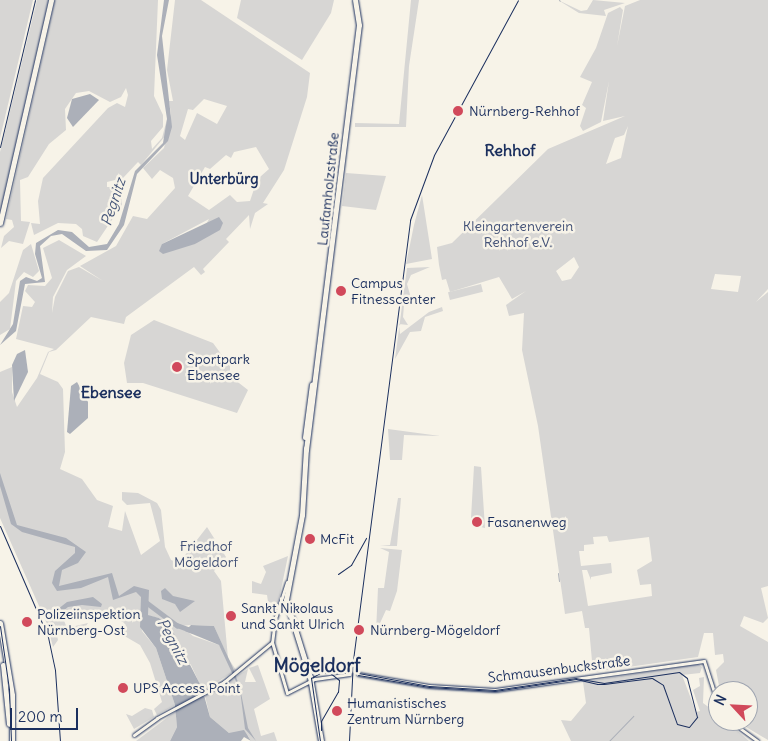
<!DOCTYPE html>
<html>
<head>
<meta charset="utf-8">
<style>
  body { margin:0 }
  #map { position:relative; width:768px; height:741px; overflow:hidden; background:#f7f3e8; font-family:Delius,sans-serif }
  div>[style] { position:absolute }
  .green>* { inset:0; background:#d7d6d4; transform-origin:0 0 }
  .water>* { inset:0; background:#acb0b9 }
  .stream>* { height:1px; margin:-0.5px; padding:0 0.5px; transform-origin:0.5px; border-radius:0.5px; background:#acb0b9 }
  .river>* { height:4.5px; margin:-2.25px; padding:0 2.25px; transform-origin:2.25px; border-radius:2.25px; background:#acb0b9 }
  .roads { filter:drop-shadow(0 0 1px #1b2f5e) drop-shadow(0 0 1px #1b2f5e) }
  .minor>* { height:3px; margin:-1.5px; padding:0 1.5px; transform-origin:1.5px; border-radius:1.5px; background:#f7f3e8 }
  .major>* { height:5px; margin:-2.5px; padding:0 2.5px; transform-origin:2.5px; border-radius:2.5px; background:#f7f3e8 }
  .tram>* { height:1px; margin:-0.5px; padding:0 0.5px; transform-origin:0.5px; border-radius:0.5px; background:#1b2f5e }
  .rail>* { height:1px; margin:-0.5px; padding:0 0.5px; transform-origin:0.5px; border-radius:0.5px; background:#1b2f5e }
  .dots>* { width:14px; height:14px; translate:-50% -50%; box-sizing:border-box; border:2px solid #f7f3e8; border-radius:50% }
  span { translate:-50% -50%; white-space:nowrap; text-align:center; line-height:1.15; -webkit-text-stroke:5px #f7f3e8; paint-order:stroke }
  .poi-label { font-size:14px; color:#1b2f5e }
  .left { translate:0 -50%; text-align:left }
  .street-label { font-size:14px; color:#1b2f5e }
  .park-label { font-size:14px; color:#415076 }
  .neighbourhood-label { font-size:15px; color:#1b2f5e; font-weight:700 }
  .water-label { font-size:15px; color:#465679; font-style:italic }
  .quarter-label { font-size:16px; color:#1b2f5e; font-weight:700 }
  .district-label { font-size:19px; color:#1b2f5e; font-weight:700 }
  .north { position:absolute; left:708px; top:681px; width:50px; height:50px; box-sizing:border-box; background:#f7f3e8; border:1px solid #9fa5b1; border-radius:50%; rotate:295deg; font-size:14px; font-weight:700; line-height:20px; text-align:center; color:#1b2f5e }
  .north::after { content:''; display:block; margin:auto; width:18px; height:22px; background:#d1495b; clip-path:polygon(50% 0,100% 100%,50% 72%,0 100%) }
  .scale { position:absolute; left:10px; top:708px; width:68px; height:22px; box-sizing:border-box; border:2px solid #1b2f5e; border-top:0; padding-left:6px; font-size:15px; line-height:18px; white-space:nowrap; color:#1b2f5e; -webkit-text-stroke:4px #f7f3e8; paint-order:stroke }
</style>
</head>
<body>
<div id="map">
  <div class="green">
    <i style="clip-path:polygon(0 0,33px 0,0 138px)"></i>
    <i style="clip-path:polygon(37px 0,49px 0,0 214px,0 152px)"></i>
    <i style="clip-path:polygon(55px 0,158px 0,154px 96px,163px 115px,163px 127px,151px 141px,152px 149px,162px 138px,167px 119px,166px 135px,141px 165px,138px 162px,123px 178px,107px 182px,107px 187px,120px 187px,122px 205px,97px 242px,83px 236px,82px 229px,76px 224px,58px 223px,34px 235px,31px 223px,40px 224px,38px 201px,43px 178px,108px 108px,117px 103px,125px 107px,128px 95px,126px 88px,121px 97px,110px 102px,89px 91px,76px 93px,65px 109px,66px 130px,49px 144px,28px 177px,20px 180px,21px 221px,30px 222px,23px 244px,9px 241px,1px 248px,4px 236px,14px 227px,12px 220px,6px 219px)"></i>
    <i style="clip-path:polygon(evenodd,175px 0,201px 0,310px 73px,307px 97px,284px 170px,263px 203px,268px 204px,255px 213px,250px 229px,249px 215px,226px 239px,229px 242px,203px 269px,205px 272px,201px 275px,194px 267px,126px 317px,124px 324px,91px 317px,56px 350px,49px 352px,40px 374px,58px 382px,63px 389px,65px 452px,60px 469px,82px 479px,97px 500px,113px 506px,108px 527px,122px 531px,125px 511px,141px 555px,160px 541px,150px 503px,127px 505px,122px 500px,122px 492px,138px 493px,157px 503px,161px 510px,165px 547px,171px 560px,179px 563px,207px 527px,226px 557px,214px 571px,221px 581px,228px 658px,236px 670px,203px 691px,191px 665px,182px 655px,179px 642px,159px 618px,141px 614px,140px 617px,142px 631px,156px 648px,175px 705px,157px 715px,154px 709px,162px 702px,150px 663px,140px 645px,121px 634px,126px 625px,123px 622px,98px 610px,68px 612px,63px 618px,67px 628px,88px 623px,81px 633px,56px 631px,58px 640px,53px 647px,47px 624px,0 518px,0 372px,12px 367px,12px 392px,17px 407px,37px 378px,48px 352px,54px 349px,16px 339px,23px 306px,32px 307px,35px 302px,25px 291px,28px 285px,45px 286px,52px 278px,43px 248px,59px 240px,86px 256px,67px 270px,53px 297px,52px 313px,55px 297px,68px 271px,79px 267px,103px 281px,80px 266px,116px 246px,133px 216px,147px 219px,175px 188px,173px 178px,160px 170px,152px 179px,143px 168px,164px 148px,171px 114px,169px 101px,173px 101px,167px 70px,175px 0,204px 99px,227px 106px,217px 124px,197px 113px,185px 140px,180px 136px,188px 109px,193px 110px,204px 99px,175px 0,256px 147px,269px 169px,253px 183px,256px 183px,250px 201px,237px 202px,230px 195px,209px 210px,188px 196px,205px 167px,210px 169px,226px 155px,231px 158px,234px 152px,256px 147px,175px 0,209px 219px,195px 244px,162px 244px,209px 219px,175px 0,191px 625px,214px 626px,228px 658px,219px 645px,193px 636px,181px 626px,191px 625px)"></i>
    <i style="clip-path:polygon(241px 0,334px 0,331px 13px,302px 60px,237px 18px)"></i>
    <i style="clip-path:polygon(411px 0,419px 0,409px 66px,406px 127px,355px 127px,355px 123px,399px 124px)"></i>
    <i style="clip-path:polygon(558px 0,581px 11px,587px 10px,593px 0,625px 3px,604px 10px,606px 16px,579px 13px)"></i>
    <i style="clip-path:polygon(evenodd,640px 0,768px 0,768px 289px,756px 302px,768px 292px,768px 586px,761px 588px,768px 618px,763px 623px,744px 616px,740px 626px,768px 642px,768px 740px,736px 721px,748px 721px,748px 691px,720px 691px,716px 670px,724px 662px,723px 654px,715px 655px,713px 633px,704px 633px,698px 657px,593px 672px,589px 628px,585px 628px,582px 611px,565px 614px,538px 426px,522px 350px,524px 313px,509px 316px,506px 305px,526px 291px,512px 299px,499px 277px,450px 292px,446px 279px,442px 280px,439px 265px,437px 247px,452px 243px,548px 149px,625px 116px,603px 121px,609px 81px,601px 122px,583px 131px,580px 126px,586px 108px,582px 105px,592px 82px,580px 77px,596px 48px,608px 13px,620px 7px,623px 10px,617px 46px,625px 6px,640px 0,628px 126px,621px 158px,606px 164px,615px 138px,624px 135px,628px 126px,640px 0,574px 257px,579px 267px,571px 279px,562px 281px,556px 271px,574px 257px,640px 0,715px 274px,741px 276px,738px 292px,711px 289px,715px 274px,640px 0,607px 536px,609px 542px,649px 537px,652px 561px,637px 570px,640px 585px,651px 584px,652px 596px,588px 606px,582px 570px,587px 570px,591px 580px,591px 577px,612px 573px,611px 563px,581px 566px,579px 551px,584px 551px,584px 545px,594px 544px,593px 537px,607px 536px)"></i>
    <i style="clip-path:polygon(346px 173px,386px 176px,376px 210px,342px 206px)"></i>
    <i style="clip-path:polygon(422px 195px,432px 259px,406px 264px,414px 225px)"></i>
    <i style="clip-path:polygon(31px 244px,39px 271px,33px 277px,24px 272px,16px 281px,10px 329px,0 335px,0 302px,9px 293px,23px 250px)"></i>
    <i style="clip-path:polygon(430px 267px,411px 275px,407px 284px,411px 298px,404px 305px,403px 317px,408px 325px,399px 324px,400px 334px,429px 312px,442px 307px,443px 311px,425px 317px,421px 331px,410px 332px,395px 359px,407px 268px)"></i>
    <i style="left:481px;top:284px;width:8px;height:34px;rotate:76deg"></i>
    <i style="clip-path:polygon(154px 320px,213px 343px,230px 366px,230px 376px,248px 390px,237px 413px,143px 383px,127px 383px,124px 363px,131px 335px)"></i>
    <i style="clip-path:polygon(388px 429px,440px 436px,404px 435px,402px 460px,390px 460px)"></i>
    <i style="clip-path:polygon(474px 466px,481px 467px,485px 528px,473px 525px,473px 518px,480px 518px,471px 518px)"></i>
    <i style="clip-path:polygon(398px 498px,401px 498px,397px 546px,380px 546px,390px 545px)"></i>
    <i style="clip-path:polygon(380px 548px,402px 550px,397px 591px,390px 611px,386px 610px,376px 632px,378px 588px,384px 588px,389px 552px)"></i>
    <i style="clip-path:polygon(288px 556px,278px 604px,268px 602px,267px 595px,252px 593px,252px 581px,261px 584px,266px 572px,263px 566px)"></i>
    <i style="clip-path:polygon(698px 664px,702px 667px,700px 673px,682px 675px,696px 712px,700px 711px,693px 690px,700px 686px,699px 678px,704px 677px,703px 703px,718px 714px,718px 721px,726px 721px,749px 741px,571px 741px,561px 720px,571px 721px,586px 703px,583px 682px)"></i>
    <i style="clip-path:polygon(258px 665px,270px 699px,254px 709px,261px 736px,274px 732px,277px 741px,251px 741px,248px 736px,229px 733px,210px 717px,205px 696px,248px 669px,245px 682px,256px 682px,249px 668px)"></i>
    <i style="clip-path:polygon(145px 708px,152px 710px,154px 717px,134px 729px,126px 714px,132px 716px)"></i>
    <i style="clip-path:polygon(176px 711px,177px 727px,170px 741px,136px 741px)"></i>
  </div>
  <div class="water">
    <i style="clip-path:polygon(164px 0,169px 0,162px 36px,172px 127px,168px 141px,137px 174px,124px 225px,107px 250px,86px 251px,62px 234px,51px 236px,40px 246px,45px 282px,25px 284px,16px 331px,0 345px,13px 324px,20px 281px,26px 277px,37px 281px,42px 278px,35px 254px,36px 243px,58px 230px,72px 232px,89px 247px,107px 244px,119px 224px,135px 171px,163px 143px,167px 119px,157px 55px)"></i>
    <i style="clip-path:polygon(90px 94px,99px 100px,73px 127px,67px 118px,72px 99px)"></i>
    <i style="clip-path:polygon(219px 217px,223px 223px,220px 230px,195px 244px,163px 254px,159px 251px,162px 244px)"></i>
    <i style="clip-path:polygon(25px 350px,28px 372px,14px 401px,12px 365px,17px 354px)"></i>
    <i style="clip-path:polygon(77px 382px,88px 402px,88px 418px,70px 434px,67px 432px,71px 386px)"></i>
    <i style="clip-path:polygon(0 456px,0 473px,17px 525px,66px 538px,86px 552px,78px 563px,62px 570px,59px 586px,112px 573px,119px 596px,134px 586px,149px 590px,148px 615px,159px 618px,172px 630px,202px 688px,210px 717px,229px 733px,244px 730px,251px 741px,244px 737px,241px 741px,170px 741px,177px 727px,175px 705px,156px 648px,140px 627px,141px 597px,136px 592px,113px 600px,108px 577px,81px 588px,57px 591px,52px 583px,55px 571px,75px 553px,75px 547px,22px 532px,11px 524px,0 486px)"></i>
    <i style="clip-path:polygon(165px 588px,173px 596px,195px 601px,180px 612px,175px 604px,162px 599px,161px 591px)"></i>
    <i style="clip-path:polygon(93px 597px,102px 604px,101px 607px,82px 605px,68px 607px,58px 615px,53px 613px,67px 602px)"></i>
    <i style="clip-path:polygon(191px 625px,214px 626px,233px 668px,240px 688px,248px 728px,256px 741px,245px 729px,240px 690px,219px 645px,185px 631px)"></i>
  </div>
  <div class="stream">
    <i style="left:559px;top:0;width:1px;rotate:45deg"></i>
    <i style="left:558px;top:573px;width:8px;rotate:83deg"></i>
    <i style="left:609px;top:741px;width:35px;rotate:-46deg"></i>
  </div>
  <div class="river">
    <i style="left:146px;top:602px;width:39px;rotate:37deg"></i>
    <i style="left:177px;top:625px;width:15px;rotate:20deg"></i>
  </div>
  <div class="roads">
    <div class="minor">
      <i style="left:287px;top:582px;width:39px;rotate:108deg"></i>
      <i style="left:275px;top:619px;width:23px;rotate:97deg"></i>
      <i style="left:272px;top:642px;width:53px;rotate:73.6deg"></i>
      <i style="left:287px;top:693px;width:31px;rotate:-27deg"></i>
      <i style="left:315px;top:679px;width:35px;rotate:-8deg"></i>
      <i style="left:358px;top:674px;width:72px;rotate:9.6deg"></i>
      <i style="left:429px;top:686px;width:66px;rotate:3.5deg"></i>
      <i style="left:495px;top:690px;width:211px;rotate:-7.9deg"></i>
      <i style="left:704px;top:661px;width:45px;rotate:72deg"></i>
      <i style="left:730px;top:721px;width:34px;rotate:36deg"></i>
      <i style="left:134px;top:735px;width:29px;rotate:-36deg"></i>
      <i style="left:157px;top:718px;width:76px;rotate:-28.2deg"></i>
      <i style="left:224px;top:682px;width:61px;rotate:-39.7deg"></i>
    </div>
    <div class="major">
      <i style="left:0;top:223px;width:229px;rotate:-77.1deg"></i>
      <i style="left:305px;top:437px;width:53px;rotate:-82.5deg"></i>
      <i style="left:306px;top:448px;width:67px;rotate:93.4deg"></i>
      <i style="left:302px;top:515px;width:86px;rotate:100.7deg"></i>
      <i style="left:286px;top:600px;width:81px;rotate:72.7deg"></i>
      <i style="left:310px;top:677px;width:65px;rotate:80.2deg"></i>
      <i style="left:306px;top:450px;width:428px;rotate:-82.9deg"></i>
      <i style="left:359px;top:25px;width:25px;rotate:-99deg"></i>
      <i style="left:0;top:623px;width:73px;rotate:80.5deg"></i>
      <i style="left:12px;top:695px;width:46px;rotate:90deg"></i>
      <i style="left:3px;top:665px;width:59px;rotate:84.2deg"></i>
    </div>
  </div>
  <div class="tram">
    <i style="left:0;top:626px;width:64px;rotate:81.9deg"></i>
    <i style="left:9px;top:689px;width:52px;rotate:87.8deg"></i>
    <i style="left:358px;top:675px;width:72px;rotate:9.6deg"></i>
    <i style="left:429px;top:687px;width:66px;rotate:3.5deg"></i>
    <i style="left:495px;top:691px;width:82px;rotate:-8.4deg"></i>
    <i style="left:576px;top:679px;width:22px;rotate:13deg"></i>
    <i style="left:597px;top:684px;width:7px"></i>
    <i style="left:604px;top:684px;width:48px;rotate:-7.1deg"></i>
    <i style="left:652px;top:678px;width:13px;rotate:32deg"></i>
    <i style="left:663px;top:685px;width:41px;rotate:70.3deg"></i>
    <i style="left:677px;top:724px;width:12px;rotate:14deg"></i>
    <i style="left:689px;top:727px;width:13px;rotate:-51deg"></i>
    <i style="left:697px;top:717px;width:40px;rotate:-104.4deg"></i>
    <i style="left:687px;top:678px;width:10px;rotate:-143deg"></i>
    <i style="left:679px;top:672px;width:76px;rotate:171.7deg"></i>
    <i style="left:604px;top:683px;width:28px;rotate:-170deg"></i>
    <i style="left:576px;top:678px;width:82px;rotate:171.6deg"></i>
    <i style="left:495px;top:690px;width:66px;rotate:-176.5deg"></i>
    <i style="left:429px;top:686px;width:72px;rotate:-169.6deg"></i>
    <i style="left:321px;top:730px;width:9px;rotate:-90deg"></i>
    <i style="left:321px;top:721px;width:34px;rotate:-60deg"></i>
    <i style="left:338px;top:692px;width:12px;rotate:-85deg"></i>
    <i style="left:339px;top:680px;width:11px;rotate:-142deg"></i>
    <i style="left:320px;top:741px;width:64px;rotate:-98.1deg"></i>
    <i style="left:311px;top:678px;width:10px;rotate:-29deg"></i>
    <i style="left:320px;top:673px;width:30px"></i>
  </div>
  <div class="rail">
    <i style="left:0;top:147px;width:151px;rotate:-76.6deg"></i>
    <i style="left:0;top:526px;width:121px;rotate:66.6deg"></i>
    <i style="left:48px;top:637px;width:34px;rotate:78deg"></i>
    <i style="left:55px;top:670px;width:71px;rotate:86deg"></i>
    <i style="left:338px;top:574px;width:16px;rotate:-35deg"></i>
    <i style="left:351px;top:565px;width:31px;rotate:-61deg"></i>
    <i style="left:349px;top:741px;width:81px;rotate:-87.2deg"></i>
    <i style="left:353px;top:660px;width:444px;rotate:-82.6deg"></i>
    <i style="left:410px;top:220px;width:69px;rotate:-69.7deg"></i>
    <i style="left:434px;top:155px;width:176px;rotate:-61.5deg"></i>
  </div>
  <div class="dots">
    <i style="left:458px;top:111px;background:#d1495b"></i>
    <i style="left:341px;top:291px;background:#d1495b"></i>
    <i style="left:177px;top:367px;background:#d1495b"></i>
    <i style="left:477px;top:522px;background:#d1495b"></i>
    <i style="left:310px;top:539px;background:#d1495b"></i>
    <i style="left:231px;top:616px;background:#d1495b"></i>
    <i style="left:27px;top:622px;background:#d1495b"></i>
    <i style="left:359px;top:630px;background:#d1495b"></i>
    <i style="left:123px;top:688px;background:#d1495b"></i>
    <i style="left:337px;top:711px;background:#d1495b"></i>
  </div>
  <div class="poi-label">
    <span class="left" style="left:469px;top:111px">Nürnberg-Rehhof</span>
    <span class="left" style="left:351px;top:291px">Campus<br>Fitnesscenter</span>
    <span class="left" style="left:187px;top:367px">Sportpark<br>Ebensee</span>
    <span class="left" style="left:487px;top:522px">Fasanenweg</span>
    <span class="left" style="left:320px;top:539px">McFit</span>
    <span class="left" style="left:241px;top:616px">Sankt Nikolaus<br>und Sankt Ulrich</span>
    <span class="left" style="left:37px;top:622px">Polizeiinspektion<br>Nürnberg-Ost</span>
    <span class="left" style="left:370px;top:630px">Nürnberg-Mögeldorf</span>
    <span class="left" style="left:133px;top:688px">UPS Access Point</span>
    <span class="left" style="left:347px;top:711px">Humanistisches<br>Zentrum Nürnberg</span>
  </div>
  <div class="street-label">
    <span style="left:328px;top:189px;rotate:-84deg">Laufamholzstraße</span>
    <span style="left:559px;top:669px;rotate:-7deg">Schmausenbuckstraße</span>
  </div>
  <div class="park-label">
    <span style="left:518px;top:234px">Kleingartenverein<br>Rehhof e.V.</span>
    <span style="left:206px;top:554px">Friedhof<br>Mögeldorf</span>
  </div>
  <div class="neighbourhood-label">
    <span style="left:224px;top:179px">Unterbürg</span>
  </div>
  <div class="water-label">
    <span style="left:113px;top:202px;rotate:-72deg">Pegnitz</span>
    <span style="left:173px;top:641px;rotate:62deg">Pegnitz</span>
  </div>
  <div class="quarter-label">
    <span style="left:510px;top:150px">Rehhof</span>
    <span style="left:111px;top:392px">Ebensee</span>
  </div>
  <div class="district-label">
    <span style="left:317px;top:666px">Mögeldorf</span>
  </div>
  <div class="north">N</div>
  <div class="scale">200 m</div>
</div>
</body>
</html>
